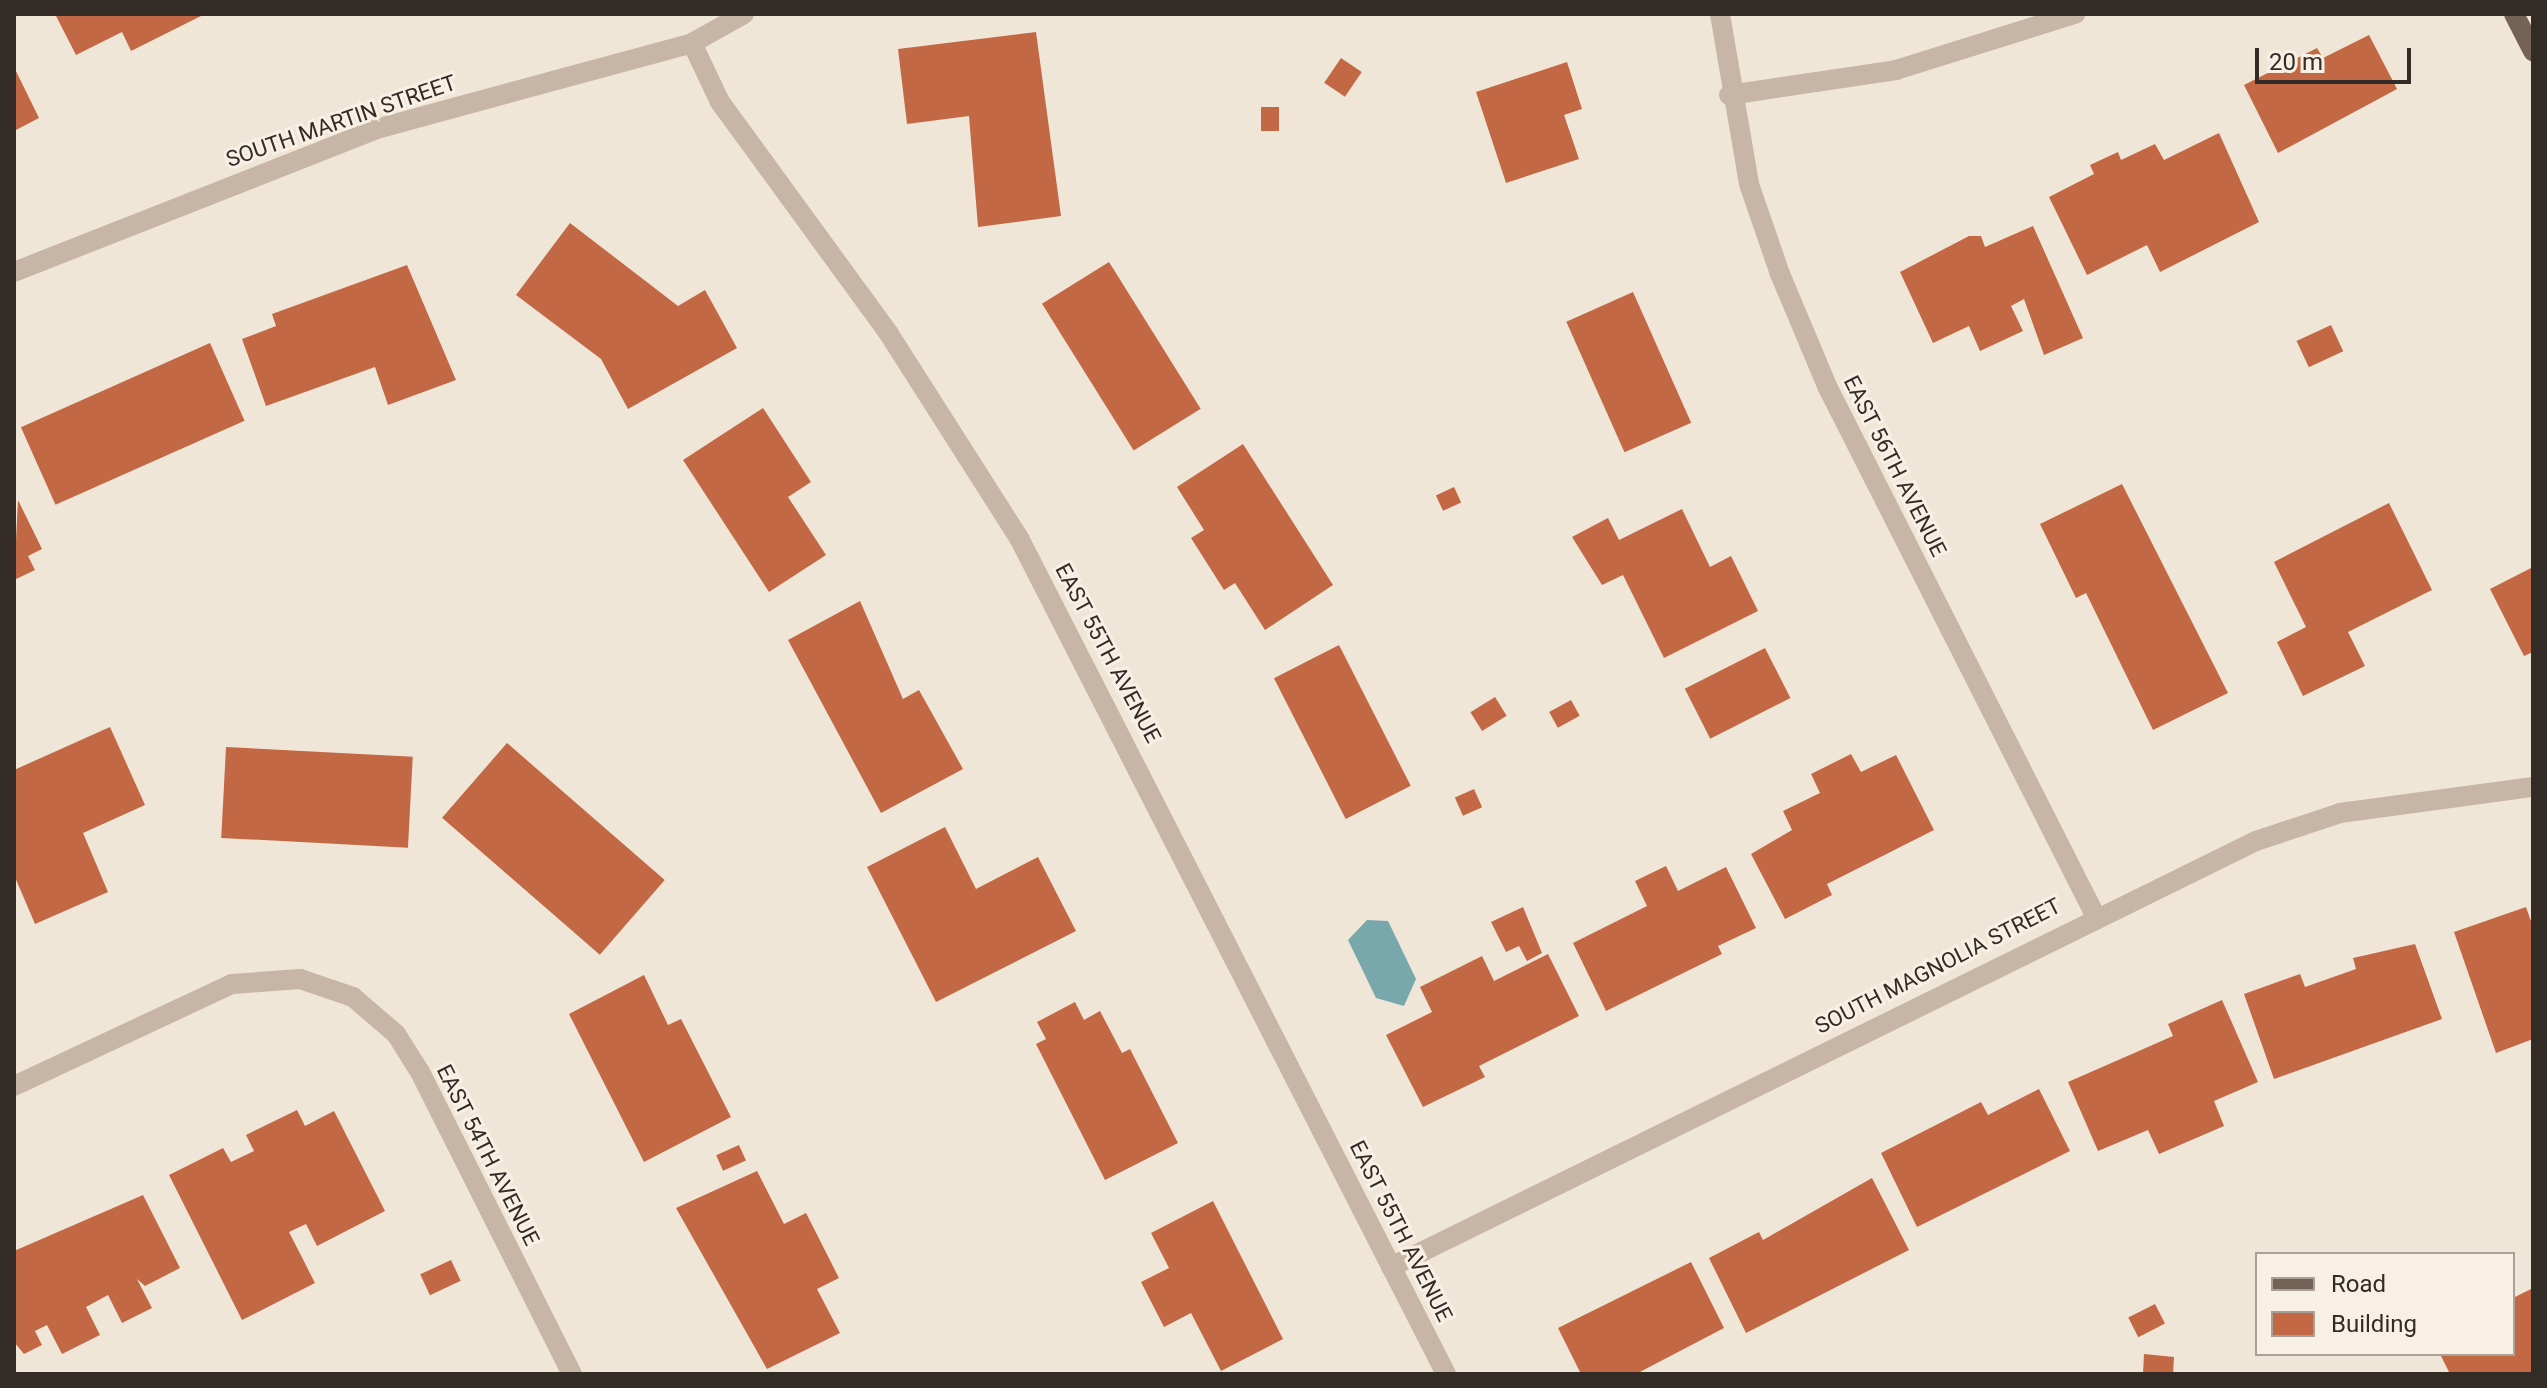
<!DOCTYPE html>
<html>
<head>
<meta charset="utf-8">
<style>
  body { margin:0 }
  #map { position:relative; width:2547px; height:1388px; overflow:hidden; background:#f0e6d8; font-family:Roboto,sans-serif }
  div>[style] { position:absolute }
  .water>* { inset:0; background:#78a7ac }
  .building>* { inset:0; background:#c26844; transform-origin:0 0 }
  .minor>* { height:20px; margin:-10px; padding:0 10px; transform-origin:10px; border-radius:10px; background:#c7b6a5 }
  .major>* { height:20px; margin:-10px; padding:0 10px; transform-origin:10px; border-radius:10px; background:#756257 }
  span { translate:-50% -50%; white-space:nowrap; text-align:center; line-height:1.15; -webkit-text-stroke:6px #f8f0e4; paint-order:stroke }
  .street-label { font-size:22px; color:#332b26 }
  .frame { position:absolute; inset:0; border:16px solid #332b26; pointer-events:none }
  .legend { position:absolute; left:2255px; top:1252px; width:260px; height:104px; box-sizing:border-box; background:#f8f0e4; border:2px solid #a9a198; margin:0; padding:10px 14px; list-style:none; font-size:24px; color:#332b26 }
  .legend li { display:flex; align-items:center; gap:16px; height:40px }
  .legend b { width:40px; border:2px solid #a9a198 }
  .scale { position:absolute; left:2255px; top:48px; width:156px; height:36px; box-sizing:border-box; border:4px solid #332b26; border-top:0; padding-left:10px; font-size:24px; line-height:28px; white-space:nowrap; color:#332b26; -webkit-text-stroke:6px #f8f0e4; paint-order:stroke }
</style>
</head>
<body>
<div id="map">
  <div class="water">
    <i style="clip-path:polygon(1367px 920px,1388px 921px,1416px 979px,1404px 1006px,1376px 998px,1348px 940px)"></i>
  </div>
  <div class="building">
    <i style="clip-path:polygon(55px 14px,205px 14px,131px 51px,122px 32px,76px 55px)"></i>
    <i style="clip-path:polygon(1036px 32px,1061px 216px,978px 227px,969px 116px,907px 124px,898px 49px)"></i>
    <i style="clip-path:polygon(2369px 35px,2397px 89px,2278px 153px,2244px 85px,2317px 48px,2323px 58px)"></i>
    <i style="left:1341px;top:58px;width:25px;height:30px;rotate:34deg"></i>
    <i style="clip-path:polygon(1567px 62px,1582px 109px,1564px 115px,1579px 159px,1506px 183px,1476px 92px)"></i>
    <i style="clip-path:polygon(14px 67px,39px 118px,14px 131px)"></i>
    <i style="left:1261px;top:107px;width:18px;height:24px"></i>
    <i style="clip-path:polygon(2219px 133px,2259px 222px,2160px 272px,2147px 245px,2087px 275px,2049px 197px,2094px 174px,2090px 165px,2118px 152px,2121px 160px,2155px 144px,2164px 160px)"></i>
    <i style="clip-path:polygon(570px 223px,678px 306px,705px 290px,737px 348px,628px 409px,601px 359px,516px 295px)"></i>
    <i style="clip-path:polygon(2033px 226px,2083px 338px,2044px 355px,2024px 299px,2011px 306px,2023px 331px,1980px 351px,1969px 326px,1933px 343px,1900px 272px,1969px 236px,1981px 236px,1985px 247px)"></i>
    <i style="left:1109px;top:262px;width:173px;height:79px;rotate:58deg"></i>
    <i style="clip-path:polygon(407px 265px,456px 380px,388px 405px,375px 367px,266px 406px,242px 339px,276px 326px,272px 314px)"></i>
    <i style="left:1633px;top:292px;width:143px;height:73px;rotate:66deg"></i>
    <i style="left:2331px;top:325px;width:29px;height:38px;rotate:65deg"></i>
    <i style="left:210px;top:343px;width:85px;height:207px;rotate:66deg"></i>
    <i style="clip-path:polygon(763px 408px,811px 482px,788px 497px,826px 555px,769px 592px,683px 460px)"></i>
    <i style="clip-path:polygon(1243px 444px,1333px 585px,1265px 630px,1235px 583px,1224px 590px,1191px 538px,1204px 530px,1177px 487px)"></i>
    <i style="clip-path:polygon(2122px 484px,2228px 693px,2153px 730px,2086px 593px,2076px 598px,2040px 524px)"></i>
    <i style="left:1454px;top:487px;width:17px;height:20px;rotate:65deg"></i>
    <i style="clip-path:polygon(18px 500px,42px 549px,28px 556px,35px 570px,14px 580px)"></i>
    <i style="clip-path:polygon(2389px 503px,2432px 590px,2348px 632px,2365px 666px,2303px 696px,2277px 642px,2306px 627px,2274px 562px)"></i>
    <i style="clip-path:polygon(1682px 509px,1710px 567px,1731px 556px,1758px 611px,1664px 658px,1623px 575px,1602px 585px,1572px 537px,1608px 518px,1619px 540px)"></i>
    <i style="clip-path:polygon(2533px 567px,2533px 652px,2524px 656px,2490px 589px)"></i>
    <i style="clip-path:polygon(860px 601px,903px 699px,919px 690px,963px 769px,881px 813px,788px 640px)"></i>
    <i style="left:1339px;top:645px;width:158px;height:73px;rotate:63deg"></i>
    <i style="left:1765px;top:648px;width:56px;height:90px;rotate:63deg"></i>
    <i style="left:1495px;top:697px;width:22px;height:29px;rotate:58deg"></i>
    <i style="left:1571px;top:700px;width:18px;height:25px;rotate:61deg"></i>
    <i style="clip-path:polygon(110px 727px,145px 805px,83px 833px,108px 892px,35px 924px,14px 875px,14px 770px)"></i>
    <i style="left:507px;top:743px;width:209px;height:99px;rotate:41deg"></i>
    <i style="left:226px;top:747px;width:187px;height:91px;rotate:3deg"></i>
    <i style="clip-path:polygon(1851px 754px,1861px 772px,1896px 755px,1934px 830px,1827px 884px,1832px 895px,1785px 919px,1751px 854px,1792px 830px,1783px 811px,1820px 793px,1811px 774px)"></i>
    <i style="left:1474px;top:789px;width:20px;height:21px;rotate:66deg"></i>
    <i style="clip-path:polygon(945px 827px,976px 889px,1038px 857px,1076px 931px,936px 1002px,867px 867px)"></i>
    <i style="clip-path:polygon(1666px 866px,1678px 891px,1726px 867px,1756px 928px,1718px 946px,1722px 954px,1606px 1011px,1573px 943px,1647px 906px,1635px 881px)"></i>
    <i style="clip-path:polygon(1523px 907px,1542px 953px,1527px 961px,1519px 946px,1506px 952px,1491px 922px)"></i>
    <i style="clip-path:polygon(2526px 907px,2533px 927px,2533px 1039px,2496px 1053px,2454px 932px)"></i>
    <i style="clip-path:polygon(2415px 944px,2442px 1019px,2274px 1079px,2244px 994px,2300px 974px,2305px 987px,2356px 969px,2353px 958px)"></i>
    <i style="clip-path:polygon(1548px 954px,1579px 1016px,1479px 1066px,1485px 1077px,1423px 1107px,1386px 1035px,1432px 1012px,1420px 987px,1482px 956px,1494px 981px)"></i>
    <i style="clip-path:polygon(644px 975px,668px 1025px,681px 1019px,731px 1117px,644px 1162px,569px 1014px)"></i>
    <i style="clip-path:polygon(2222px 1000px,2258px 1082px,2214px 1101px,2224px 1126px,2159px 1154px,2148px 1130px,2098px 1151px,2068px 1082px,2173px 1036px,2168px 1024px)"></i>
    <i style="clip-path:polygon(1075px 1002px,1084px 1020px,1100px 1011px,1122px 1053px,1130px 1049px,1178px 1143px,1105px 1180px,1036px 1044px,1046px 1039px,1037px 1022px)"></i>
    <i style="clip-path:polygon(2039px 1089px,2070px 1151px,1917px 1227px,1881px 1153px,1981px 1102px,1988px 1115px)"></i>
    <i style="clip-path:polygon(297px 1110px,305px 1126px,334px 1111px,385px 1211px,317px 1246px,306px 1224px,289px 1232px,315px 1283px,242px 1320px,169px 1175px,223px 1148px,231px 1162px,254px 1151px,246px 1135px)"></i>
    <i style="left:739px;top:1145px;width:17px;height:25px;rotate:66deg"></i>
    <i style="clip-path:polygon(757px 1171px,784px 1224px,806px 1213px,839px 1278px,817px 1289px,840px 1333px,767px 1369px,676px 1208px)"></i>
    <i style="clip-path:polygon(1872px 1178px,1909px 1250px,1746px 1333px,1709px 1258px,1759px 1232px,1763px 1240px)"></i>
    <i style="clip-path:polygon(143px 1195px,180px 1268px,145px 1286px,137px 1279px,152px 1308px,122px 1323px,108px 1295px,86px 1307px,100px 1335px,62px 1354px,47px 1325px,35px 1331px,42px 1345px,24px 1354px,14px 1342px,14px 1251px)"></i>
    <i style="clip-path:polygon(1213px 1201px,1283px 1339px,1221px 1371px,1191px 1313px,1164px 1327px,1141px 1282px,1169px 1268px,1151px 1233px)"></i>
    <i style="left:451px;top:1260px;width:23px;height:34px;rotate:65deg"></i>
    <i style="clip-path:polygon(1691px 1262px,1724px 1328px,1636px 1374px,1581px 1374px,1558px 1328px)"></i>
    <i style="clip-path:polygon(2533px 1288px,2533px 1374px,2450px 1374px,2440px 1354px,2513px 1354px,2513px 1298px)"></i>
    <i style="left:2155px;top:1304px;width:22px;height:30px;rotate:63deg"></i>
    <i style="clip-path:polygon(2144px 1354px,2174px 1357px,2173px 1374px,2143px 1374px)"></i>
  </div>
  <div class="minor">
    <i style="left:744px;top:14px;width:60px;rotate:150.9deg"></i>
    <i style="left:692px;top:43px;width:65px;rotate:64.6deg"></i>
    <i style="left:720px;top:102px;width:287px;rotate:53.9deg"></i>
    <i style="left:889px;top:334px;width:242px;rotate:57.5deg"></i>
    <i style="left:1019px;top:538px;width:939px;rotate:62.94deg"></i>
    <i style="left:1720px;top:14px;width:172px;rotate:80.3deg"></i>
    <i style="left:1749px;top:184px;width:95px;rotate:71deg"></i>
    <i style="left:1780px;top:274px;width:124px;rotate:67.2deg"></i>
    <i style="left:1828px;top:388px;width:591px;rotate:63.13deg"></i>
    <i style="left:1729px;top:95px;width:169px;rotate:-8.5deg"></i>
    <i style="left:1896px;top:70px;width:188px;rotate:-17.4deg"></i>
    <i style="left:14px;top:272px;width:393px;rotate:-21.5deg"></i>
    <i style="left:380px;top:128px;width:323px;rotate:-15.2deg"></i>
    <i style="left:14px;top:1086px;width:241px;rotate:-25.1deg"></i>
    <i style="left:232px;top:984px;width:68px;rotate:-4.2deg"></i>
    <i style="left:300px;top:979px;width:56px;rotate:18.8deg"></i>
    <i style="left:353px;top:997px;width:57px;rotate:40.7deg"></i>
    <i style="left:396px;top:1034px;width:45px;rotate:57.7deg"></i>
    <i style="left:420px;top:1072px;width:338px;rotate:63.3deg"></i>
    <i style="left:1391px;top:1267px;width:964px;rotate:-26.22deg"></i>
    <i style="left:2256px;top:841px;width:89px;rotate:-18.4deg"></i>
    <i style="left:2340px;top:813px;width:195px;rotate:-7.7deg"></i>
  </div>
  <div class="major">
    <i style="left:2514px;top:14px;width:42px;rotate:62.8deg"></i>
  </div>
  <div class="street-label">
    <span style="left:341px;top:121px;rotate:-19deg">SOUTH MARTIN STREET</span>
    <span style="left:1895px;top:466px;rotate:63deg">EAST 56TH AVENUE</span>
    <span style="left:1108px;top:653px;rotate:62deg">EAST 55TH AVENUE</span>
    <span style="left:1938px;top:966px;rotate:-27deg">SOUTH MAGNOLIA STREET</span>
    <span style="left:488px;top:1155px;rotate:63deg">EAST 54TH AVENUE</span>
    <span style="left:1401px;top:1231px;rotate:63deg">EAST 55TH AVENUE</span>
  </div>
  <div class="frame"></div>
  <ul class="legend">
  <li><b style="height:10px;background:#756257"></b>Road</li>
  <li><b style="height:22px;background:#c26844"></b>Building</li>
  </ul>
  <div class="scale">20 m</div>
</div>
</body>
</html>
